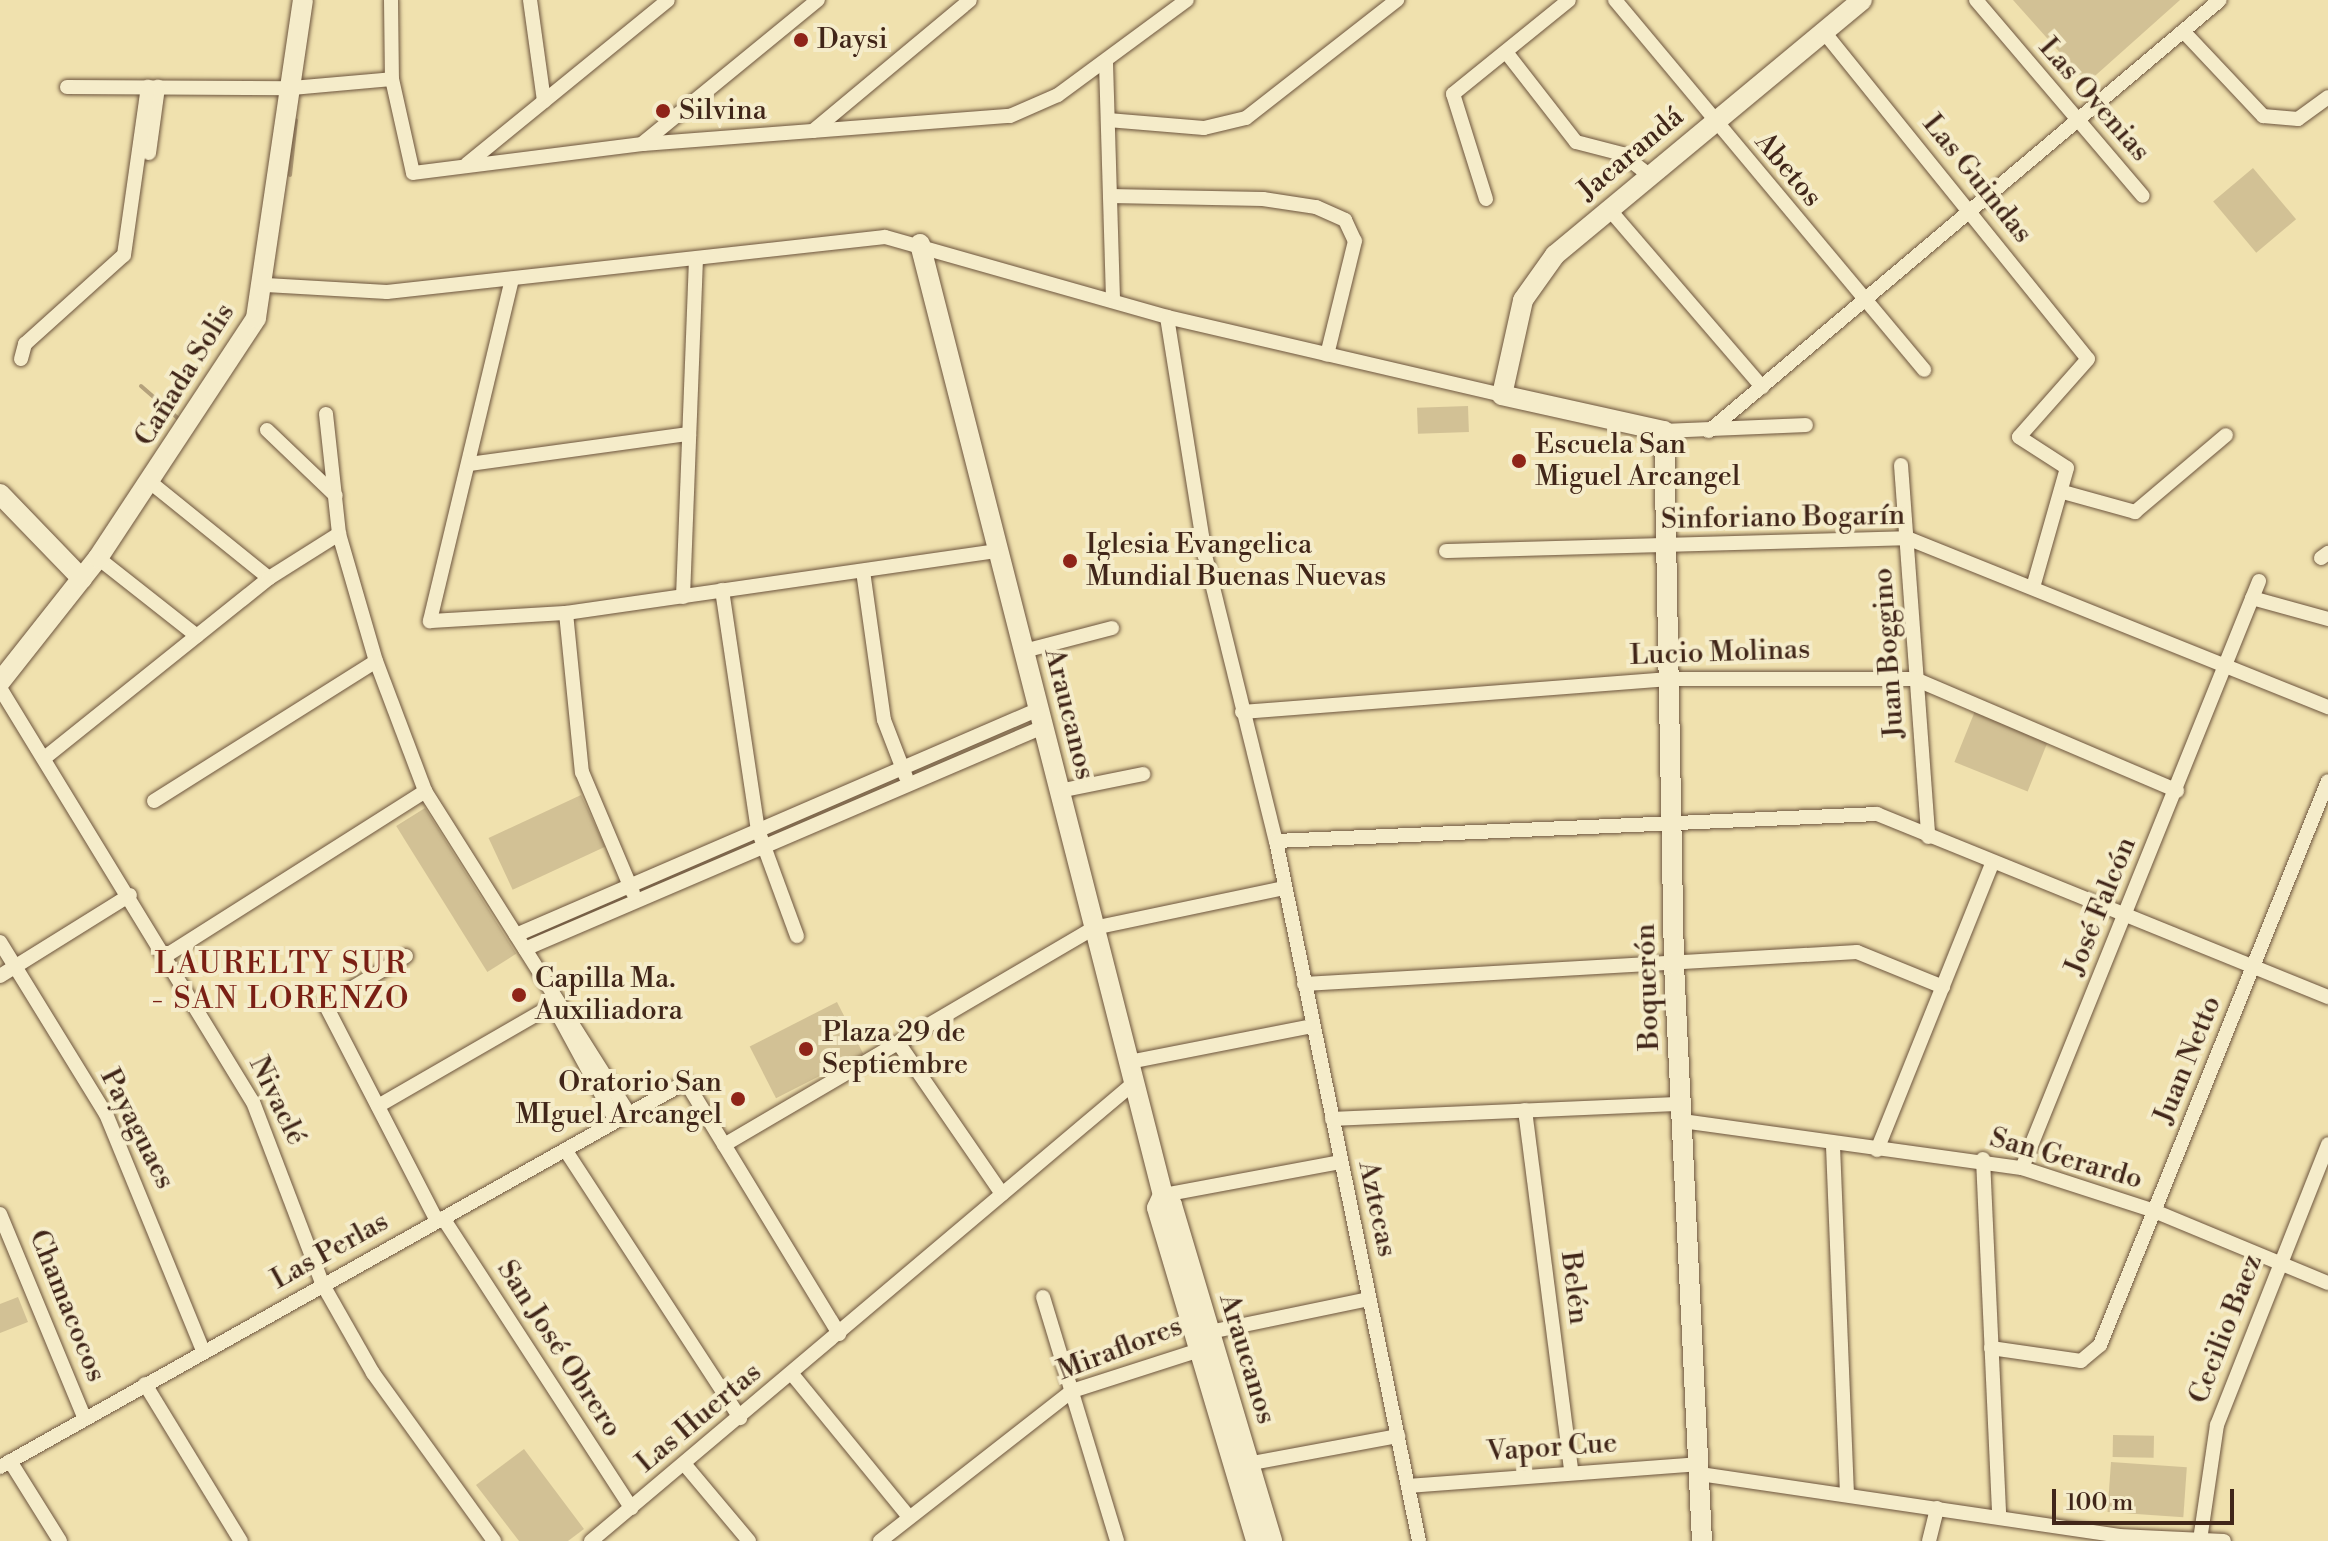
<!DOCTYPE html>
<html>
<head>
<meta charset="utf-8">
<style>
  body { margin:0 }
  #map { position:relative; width:2328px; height:1541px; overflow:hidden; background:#f0e1ae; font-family:"Libre Bodoni",serif }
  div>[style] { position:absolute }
  .green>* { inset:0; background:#d2c195; transform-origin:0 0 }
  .stream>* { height:4px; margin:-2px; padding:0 2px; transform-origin:2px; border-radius:2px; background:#b4a17b }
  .roads { filter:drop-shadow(0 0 2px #6d553e) drop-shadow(0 0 2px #6d553e) }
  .street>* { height:14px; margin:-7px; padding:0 7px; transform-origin:7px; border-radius:7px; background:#f5ecca }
  .secondary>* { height:20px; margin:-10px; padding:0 10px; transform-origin:10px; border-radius:10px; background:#f5ecca }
  .dots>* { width:22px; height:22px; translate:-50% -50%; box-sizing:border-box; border:4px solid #f5ecca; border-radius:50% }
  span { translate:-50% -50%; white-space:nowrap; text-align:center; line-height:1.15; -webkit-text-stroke:8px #f5ecca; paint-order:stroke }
  .poi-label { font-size:28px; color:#412619 }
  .left { translate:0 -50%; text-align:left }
  .right { translate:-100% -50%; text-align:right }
  .street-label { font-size:28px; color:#412619 }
  .neighbourhood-label { font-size:30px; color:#7a1f14; letter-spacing:2px }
  .scale { position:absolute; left:2052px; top:1489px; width:182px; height:36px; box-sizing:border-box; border:4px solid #412619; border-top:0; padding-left:10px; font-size:24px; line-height:28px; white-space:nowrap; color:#412619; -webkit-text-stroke:6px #f5ecca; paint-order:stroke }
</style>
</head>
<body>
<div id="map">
  <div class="green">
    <i style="clip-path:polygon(2013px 0,2180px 0,2087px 83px)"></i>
    <i style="left:2253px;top:168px;width:67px;height:52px;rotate:50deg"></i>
    <i style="left:1468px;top:406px;width:26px;height:51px;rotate:88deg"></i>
    <i style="left:1975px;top:711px;width:79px;height:55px;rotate:22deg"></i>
    <i style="left:581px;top:795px;width:57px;height:102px;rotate:65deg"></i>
    <i style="left:425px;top:808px;width:172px;height:34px;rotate:58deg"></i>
    <i style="left:837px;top:1002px;width:58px;height:98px;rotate:63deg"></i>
    <i style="clip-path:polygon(18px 1297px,28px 1322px,0 1333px,0 1304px)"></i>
    <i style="left:2113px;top:1435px;width:41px;height:22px;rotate:1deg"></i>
    <i style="clip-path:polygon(524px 1449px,584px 1529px,568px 1541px,519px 1541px,476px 1485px)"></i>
    <i style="left:2111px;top:1462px;width:76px;height:50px;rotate:4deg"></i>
  </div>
  <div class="stream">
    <i style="left:290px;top:175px;width:55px;rotate:-83.8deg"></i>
    <i style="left:141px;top:386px;width:52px;rotate:41.1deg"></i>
  </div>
  <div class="roads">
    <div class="street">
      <i style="left:391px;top:0;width:79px;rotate:89.3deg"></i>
      <i style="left:392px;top:79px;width:96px;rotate:77.4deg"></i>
      <i style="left:413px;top:173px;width:232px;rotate:-7.2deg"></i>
      <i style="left:643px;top:144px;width:368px;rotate:-4.4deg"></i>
      <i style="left:1010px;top:116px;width:52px;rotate:-23.6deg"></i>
      <i style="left:1058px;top:95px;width:160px;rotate:-36.4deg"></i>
      <i style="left:530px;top:0;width:102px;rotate:82.1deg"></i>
      <i style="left:1615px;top:0;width:482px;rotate:50.1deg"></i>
      <i style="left:1976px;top:0;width:257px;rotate:49.6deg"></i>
      <i style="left:2183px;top:31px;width:117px;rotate:46.7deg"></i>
      <i style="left:2263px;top:116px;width:35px;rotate:5deg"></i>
      <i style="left:2298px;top:119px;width:37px;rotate:-36deg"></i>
      <i style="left:1824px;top:32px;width:420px;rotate:51.1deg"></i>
      <i style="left:2088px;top:359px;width:104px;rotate:131.5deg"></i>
      <i style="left:2019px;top:437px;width:57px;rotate:32.9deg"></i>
      <i style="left:2067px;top:468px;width:124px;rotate:105.9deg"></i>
      <i style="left:1506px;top:52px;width:114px;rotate:52.1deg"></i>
      <i style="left:1576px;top:142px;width:48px;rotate:14.6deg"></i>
      <i style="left:1622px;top:154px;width:33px;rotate:38deg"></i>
      <i style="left:1106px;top:63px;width:238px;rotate:88.3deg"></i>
      <i style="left:67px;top:87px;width:225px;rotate:0.3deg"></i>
      <i style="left:292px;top:88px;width:100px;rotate:-5.1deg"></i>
      <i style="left:1108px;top:120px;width:96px;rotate:4.8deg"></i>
      <i style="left:1204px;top:128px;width:43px;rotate:-13.4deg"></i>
      <i style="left:1246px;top:118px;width:192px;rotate:-38deg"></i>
      <i style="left:813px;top:131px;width:204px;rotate:-39.8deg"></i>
      <i style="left:643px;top:143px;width:226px;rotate:-39.3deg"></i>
      <i style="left:149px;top:153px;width:67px;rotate:-82.2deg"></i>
      <i style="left:467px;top:164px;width:259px;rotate:-39.2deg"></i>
      <i style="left:1110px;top:196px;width:153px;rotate:1.1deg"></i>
      <i style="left:1263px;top:199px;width:54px;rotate:8.6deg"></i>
      <i style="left:1316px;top:207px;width:32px;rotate:24deg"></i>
      <i style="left:1345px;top:220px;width:23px;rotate:65deg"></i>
      <i style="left:1355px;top:241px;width:117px;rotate:103.8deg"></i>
      <i style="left:1486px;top:199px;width:110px;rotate:-107.4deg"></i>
      <i style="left:1453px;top:94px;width:149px;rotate:-39deg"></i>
      <i style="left:1609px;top:209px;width:235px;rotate:49.3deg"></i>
      <i style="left:512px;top:279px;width:352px;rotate:103.5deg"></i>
      <i style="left:430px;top:621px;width:136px;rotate:-3.4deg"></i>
      <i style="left:566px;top:613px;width:436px;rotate:-8.2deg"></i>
      <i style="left:266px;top:285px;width:121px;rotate:3.3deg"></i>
      <i style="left:387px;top:292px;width:501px;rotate:-6.3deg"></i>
      <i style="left:885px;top:237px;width:293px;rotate:15.8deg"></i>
      <i style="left:1167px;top:317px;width:344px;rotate:13.1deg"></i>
      <i style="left:1167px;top:317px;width:241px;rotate:80.9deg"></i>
      <i style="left:1205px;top:555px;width:295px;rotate:76.1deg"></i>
      <i style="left:1276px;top:841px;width:714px;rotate:78.45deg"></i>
      <i style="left:21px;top:359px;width:16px;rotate:-75deg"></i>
      <i style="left:25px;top:344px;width:133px;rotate:-42deg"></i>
      <i style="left:124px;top:255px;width:170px;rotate:-81.9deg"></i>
      <i style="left:326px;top:414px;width:121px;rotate:83.8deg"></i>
      <i style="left:339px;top:534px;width:132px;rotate:73.8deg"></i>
      <i style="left:376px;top:661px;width:139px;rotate:69.3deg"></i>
      <i style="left:425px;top:791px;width:382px;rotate:57.7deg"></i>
      <i style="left:267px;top:430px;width:95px;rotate:43.7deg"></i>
      <i style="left:1664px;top:431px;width:142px;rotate:-2.4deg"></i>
      <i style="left:1709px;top:431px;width:668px;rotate:-40.15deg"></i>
      <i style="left:469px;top:464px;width:222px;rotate:-7.8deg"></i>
      <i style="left:1901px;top:465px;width:373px;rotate:85.8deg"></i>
      <i style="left:150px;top:482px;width:153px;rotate:38.9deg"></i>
      <i style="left:2063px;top:492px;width:75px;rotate:15.5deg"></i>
      <i style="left:2135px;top:512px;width:119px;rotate:-40.2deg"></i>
      <i style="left:1446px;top:551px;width:461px;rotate:-1.6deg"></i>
      <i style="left:1907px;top:538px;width:454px;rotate:21.9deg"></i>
      <i style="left:98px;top:558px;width:126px;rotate:38.2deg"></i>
      <i style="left:2321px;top:558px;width:9px;rotate:-36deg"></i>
      <i style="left:863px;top:571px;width:150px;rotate:82deg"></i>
      <i style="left:884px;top:720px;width:61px;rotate:68.9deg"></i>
      <i style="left:722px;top:590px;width:243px;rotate:81.5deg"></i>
      <i style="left:758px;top:830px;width:113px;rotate:69.8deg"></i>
      <i style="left:683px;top:597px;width:335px;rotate:-87.8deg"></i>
      <i style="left:2252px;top:598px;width:79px;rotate:15.4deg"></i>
      <i style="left:566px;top:613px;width:160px;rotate:84.3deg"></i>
      <i style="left:582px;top:772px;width:131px;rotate:67.1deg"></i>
      <i style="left:1024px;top:651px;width:91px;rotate:-14.6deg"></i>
      <i style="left:0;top:688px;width:485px;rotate:58.6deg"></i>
      <i style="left:253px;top:1102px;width:196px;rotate:69.1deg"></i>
      <i style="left:323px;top:1285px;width:101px;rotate:60.4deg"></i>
      <i style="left:373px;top:1373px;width:207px;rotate:54.2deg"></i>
      <i style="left:1242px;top:712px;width:429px;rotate:-4.4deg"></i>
      <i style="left:1670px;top:679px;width:245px"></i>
      <i style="left:1915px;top:679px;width:285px;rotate:23.1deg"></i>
      <i style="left:47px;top:756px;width:285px;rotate:-38.7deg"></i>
      <i style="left:269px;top:578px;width:83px;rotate:-32.2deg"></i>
      <i style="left:1059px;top:791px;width:86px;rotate:-11.4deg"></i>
      <i style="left:154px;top:801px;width:262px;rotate:-32.2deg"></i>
      <i style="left:1276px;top:841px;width:602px;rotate:-2.57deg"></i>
      <i style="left:1877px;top:814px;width:487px;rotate:22.1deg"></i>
      <i style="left:516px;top:935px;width:570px;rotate:-23.37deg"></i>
      <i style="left:0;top:942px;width:202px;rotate:58.4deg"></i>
      <i style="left:106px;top:1114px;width:256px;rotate:67.7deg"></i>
      <i style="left:525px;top:949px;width:564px;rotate:-23.2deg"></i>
      <i style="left:167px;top:955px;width:306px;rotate:-32.4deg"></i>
      <i style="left:406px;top:956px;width:94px;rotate:149.3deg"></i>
      <i style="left:325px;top:1004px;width:244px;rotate:62.7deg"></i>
      <i style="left:0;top:976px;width:153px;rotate:-31.9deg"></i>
      <i style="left:1304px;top:984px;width:554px;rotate:-3.31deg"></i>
      <i style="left:1857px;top:952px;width:93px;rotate:22.1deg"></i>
      <i style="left:562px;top:1008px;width:10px;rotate:101deg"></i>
      <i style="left:560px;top:1018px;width:117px;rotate:61.5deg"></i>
      <i style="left:899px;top:1044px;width:182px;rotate:55.5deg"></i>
      <i style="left:1129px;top:1062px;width:187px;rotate:-11.1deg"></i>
      <i style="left:378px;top:1106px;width:208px;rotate:-30deg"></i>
      <i style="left:1525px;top:1110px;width:364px;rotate:82.7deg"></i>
      <i style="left:1332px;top:1119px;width:349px;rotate:-2.5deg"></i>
      <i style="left:1682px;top:1121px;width:343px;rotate:7.9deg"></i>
      <i style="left:2022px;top:1168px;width:139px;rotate:18deg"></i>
      <i style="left:2154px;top:1211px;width:188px;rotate:22.5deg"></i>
      <i style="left:724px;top:1145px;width:429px;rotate:-30.4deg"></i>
      <i style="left:1094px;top:928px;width:194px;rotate:-11.9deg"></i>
      <i style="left:1833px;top:1146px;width:349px;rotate:87.7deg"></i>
      <i style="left:1877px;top:1150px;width:308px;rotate:-68.1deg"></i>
      <i style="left:566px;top:1151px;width:319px;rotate:56.9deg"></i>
      <i style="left:1983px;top:1159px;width:357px;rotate:87.4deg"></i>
      <i style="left:2022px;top:1168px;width:633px;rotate:-68.01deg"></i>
      <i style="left:1163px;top:1195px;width:181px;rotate:-10.5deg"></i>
      <i style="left:0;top:1214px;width:222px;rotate:67.5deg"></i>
      <i style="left:443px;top:1218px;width:346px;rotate:57deg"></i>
      <i style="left:1043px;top:1297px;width:255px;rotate:73.1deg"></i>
      <i style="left:1991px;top:1348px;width:91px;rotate:8.2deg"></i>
      <i style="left:2081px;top:1361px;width:25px;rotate:-40deg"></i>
      <i style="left:2100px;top:1345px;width:608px;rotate:-67.99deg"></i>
      <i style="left:792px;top:1374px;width:185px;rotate:50.7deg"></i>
      <i style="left:145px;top:1384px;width:184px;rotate:58.6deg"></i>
      <i style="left:10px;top:1461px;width:94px;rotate:58deg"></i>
      <i style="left:1241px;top:1465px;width:160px;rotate:-10.5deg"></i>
      <i style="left:686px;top:1466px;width:98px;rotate:50deg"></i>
      <i style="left:0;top:1467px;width:787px;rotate:-29.3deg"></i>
      <i style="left:686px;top:1082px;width:295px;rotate:58.7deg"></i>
      <i style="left:1700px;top:1474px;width:424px;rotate:8.4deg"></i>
      <i style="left:2119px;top:1536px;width:105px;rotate:2.7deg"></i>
      <i style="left:1408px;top:1486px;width:293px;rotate:-4.3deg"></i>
      <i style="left:2200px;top:1540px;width:116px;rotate:-81.6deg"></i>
      <i style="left:2217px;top:1425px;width:302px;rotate:-68.4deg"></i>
      <i style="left:591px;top:1541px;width:710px;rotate:-40.15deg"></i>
      <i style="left:880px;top:1541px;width:244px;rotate:-38deg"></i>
      <i style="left:1072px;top:1391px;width:134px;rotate:-17.8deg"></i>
      <i style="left:1200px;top:1350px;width:21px;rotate:-61deg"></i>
      <i style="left:1210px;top:1332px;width:162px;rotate:-11.7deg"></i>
      <i style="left:1929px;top:1541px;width:34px;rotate:-76deg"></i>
    </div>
    <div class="secondary">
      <i style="left:920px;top:244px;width:982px;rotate:75.67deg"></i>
      <i style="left:1163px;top:1195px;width:14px;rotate:115deg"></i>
      <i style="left:1157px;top:1208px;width:347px;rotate:73.4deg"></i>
      <i style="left:0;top:494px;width:118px;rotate:46deg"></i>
      <i style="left:0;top:682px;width:158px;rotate:-51.7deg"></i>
      <i style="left:98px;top:558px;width:287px;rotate:-56.6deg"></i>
      <i style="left:256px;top:318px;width:321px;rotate:-81.6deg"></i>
      <i style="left:1163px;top:1197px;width:12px;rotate:42deg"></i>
      <i style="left:1172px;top:1205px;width:351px;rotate:73.4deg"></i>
      <i style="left:1702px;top:1541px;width:578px;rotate:-92.78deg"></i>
      <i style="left:1674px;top:964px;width:533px;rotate:-91.07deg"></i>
      <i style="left:1664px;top:431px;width:166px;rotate:-167.5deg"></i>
      <i style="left:1502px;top:395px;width:97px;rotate:-77.5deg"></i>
      <i style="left:1523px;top:300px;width:55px;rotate:-54.6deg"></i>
      <i style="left:1555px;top:255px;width:399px;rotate:-39.7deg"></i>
    </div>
  </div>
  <div class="dots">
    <i style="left:801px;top:40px;background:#8f2418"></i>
    <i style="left:663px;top:111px;background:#8f2418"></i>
    <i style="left:1519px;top:461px;background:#8f2418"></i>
    <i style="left:1070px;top:561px;background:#8f2418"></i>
    <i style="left:519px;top:995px;background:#8f2418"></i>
    <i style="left:806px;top:1049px;background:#8f2418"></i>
    <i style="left:738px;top:1099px;background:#8f2418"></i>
  </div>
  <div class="poi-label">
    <span class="left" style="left:817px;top:40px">Daysi</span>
    <span class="left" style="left:679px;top:111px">Silvina</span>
    <span class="left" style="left:1535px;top:461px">Escuela San<br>Miguel Arcangel</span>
    <span class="left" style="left:1086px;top:561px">Iglesia Evangelica<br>Mundial Buenas Nuevas</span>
    <span class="left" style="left:535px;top:995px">Capilla Ma.<br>Auxiliadora</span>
    <span class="left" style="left:822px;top:1049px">Plaza 29 de<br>Septiembre</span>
    <span class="right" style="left:722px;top:1099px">Oratorio San<br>MIguel Arcangel</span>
  </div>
  <div class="street-label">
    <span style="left:2094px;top:100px;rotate:49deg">Las Ovenias</span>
    <span style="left:1631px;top:154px;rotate:-40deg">Jacarandá</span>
    <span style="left:1788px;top:170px;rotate:50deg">Abetos</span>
    <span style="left:1977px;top:179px;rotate:51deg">Las Guindas</span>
    <span style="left:185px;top:375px;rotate:-58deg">Cañada Solis</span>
    <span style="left:1783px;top:518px;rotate:-1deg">Sinforiano Bogarín</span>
    <span style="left:1720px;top:653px;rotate:-2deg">Lucio Molinas</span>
    <span style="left:1889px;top:653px;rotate:-94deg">Juan Boggino</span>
    <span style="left:1069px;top:714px;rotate:76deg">Araucanos</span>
    <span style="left:2101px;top:906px;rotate:-68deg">José Falcón</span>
    <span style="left:1648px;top:987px;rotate:-92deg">Boquerón</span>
    <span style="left:2188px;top:1060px;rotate:-68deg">Juan Netto</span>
    <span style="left:277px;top:1101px;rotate:64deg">Nivaclé</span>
    <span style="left:137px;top:1129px;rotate:63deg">Payaguaes</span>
    <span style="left:2066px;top:1159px;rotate:16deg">San Gerardo</span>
    <span style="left:1377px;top:1209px;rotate:78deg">Aztecas</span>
    <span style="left:330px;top:1251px;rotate:-29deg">Las Perlas</span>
    <span style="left:1574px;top:1288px;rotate:83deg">Belén</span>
    <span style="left:67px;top:1306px;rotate:68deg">Chamacocos</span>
    <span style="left:2226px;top:1329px;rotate:-69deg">Cecilio Baez</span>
    <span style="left:559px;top:1349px;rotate:57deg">San José Obrero</span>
    <span style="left:1120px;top:1349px;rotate:-21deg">Miraflores</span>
    <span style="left:1247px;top:1359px;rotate:73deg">Araucanos</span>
    <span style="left:699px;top:1418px;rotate:-40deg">Las Huertas</span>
    <span style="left:1552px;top:1448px;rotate:-4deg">Vapor Cue</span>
  </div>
  <div class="neighbourhood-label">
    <span style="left:281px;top:981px">LAURELTY SUR<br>- SAN LORENZO</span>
  </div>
  <div class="scale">100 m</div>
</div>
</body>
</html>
